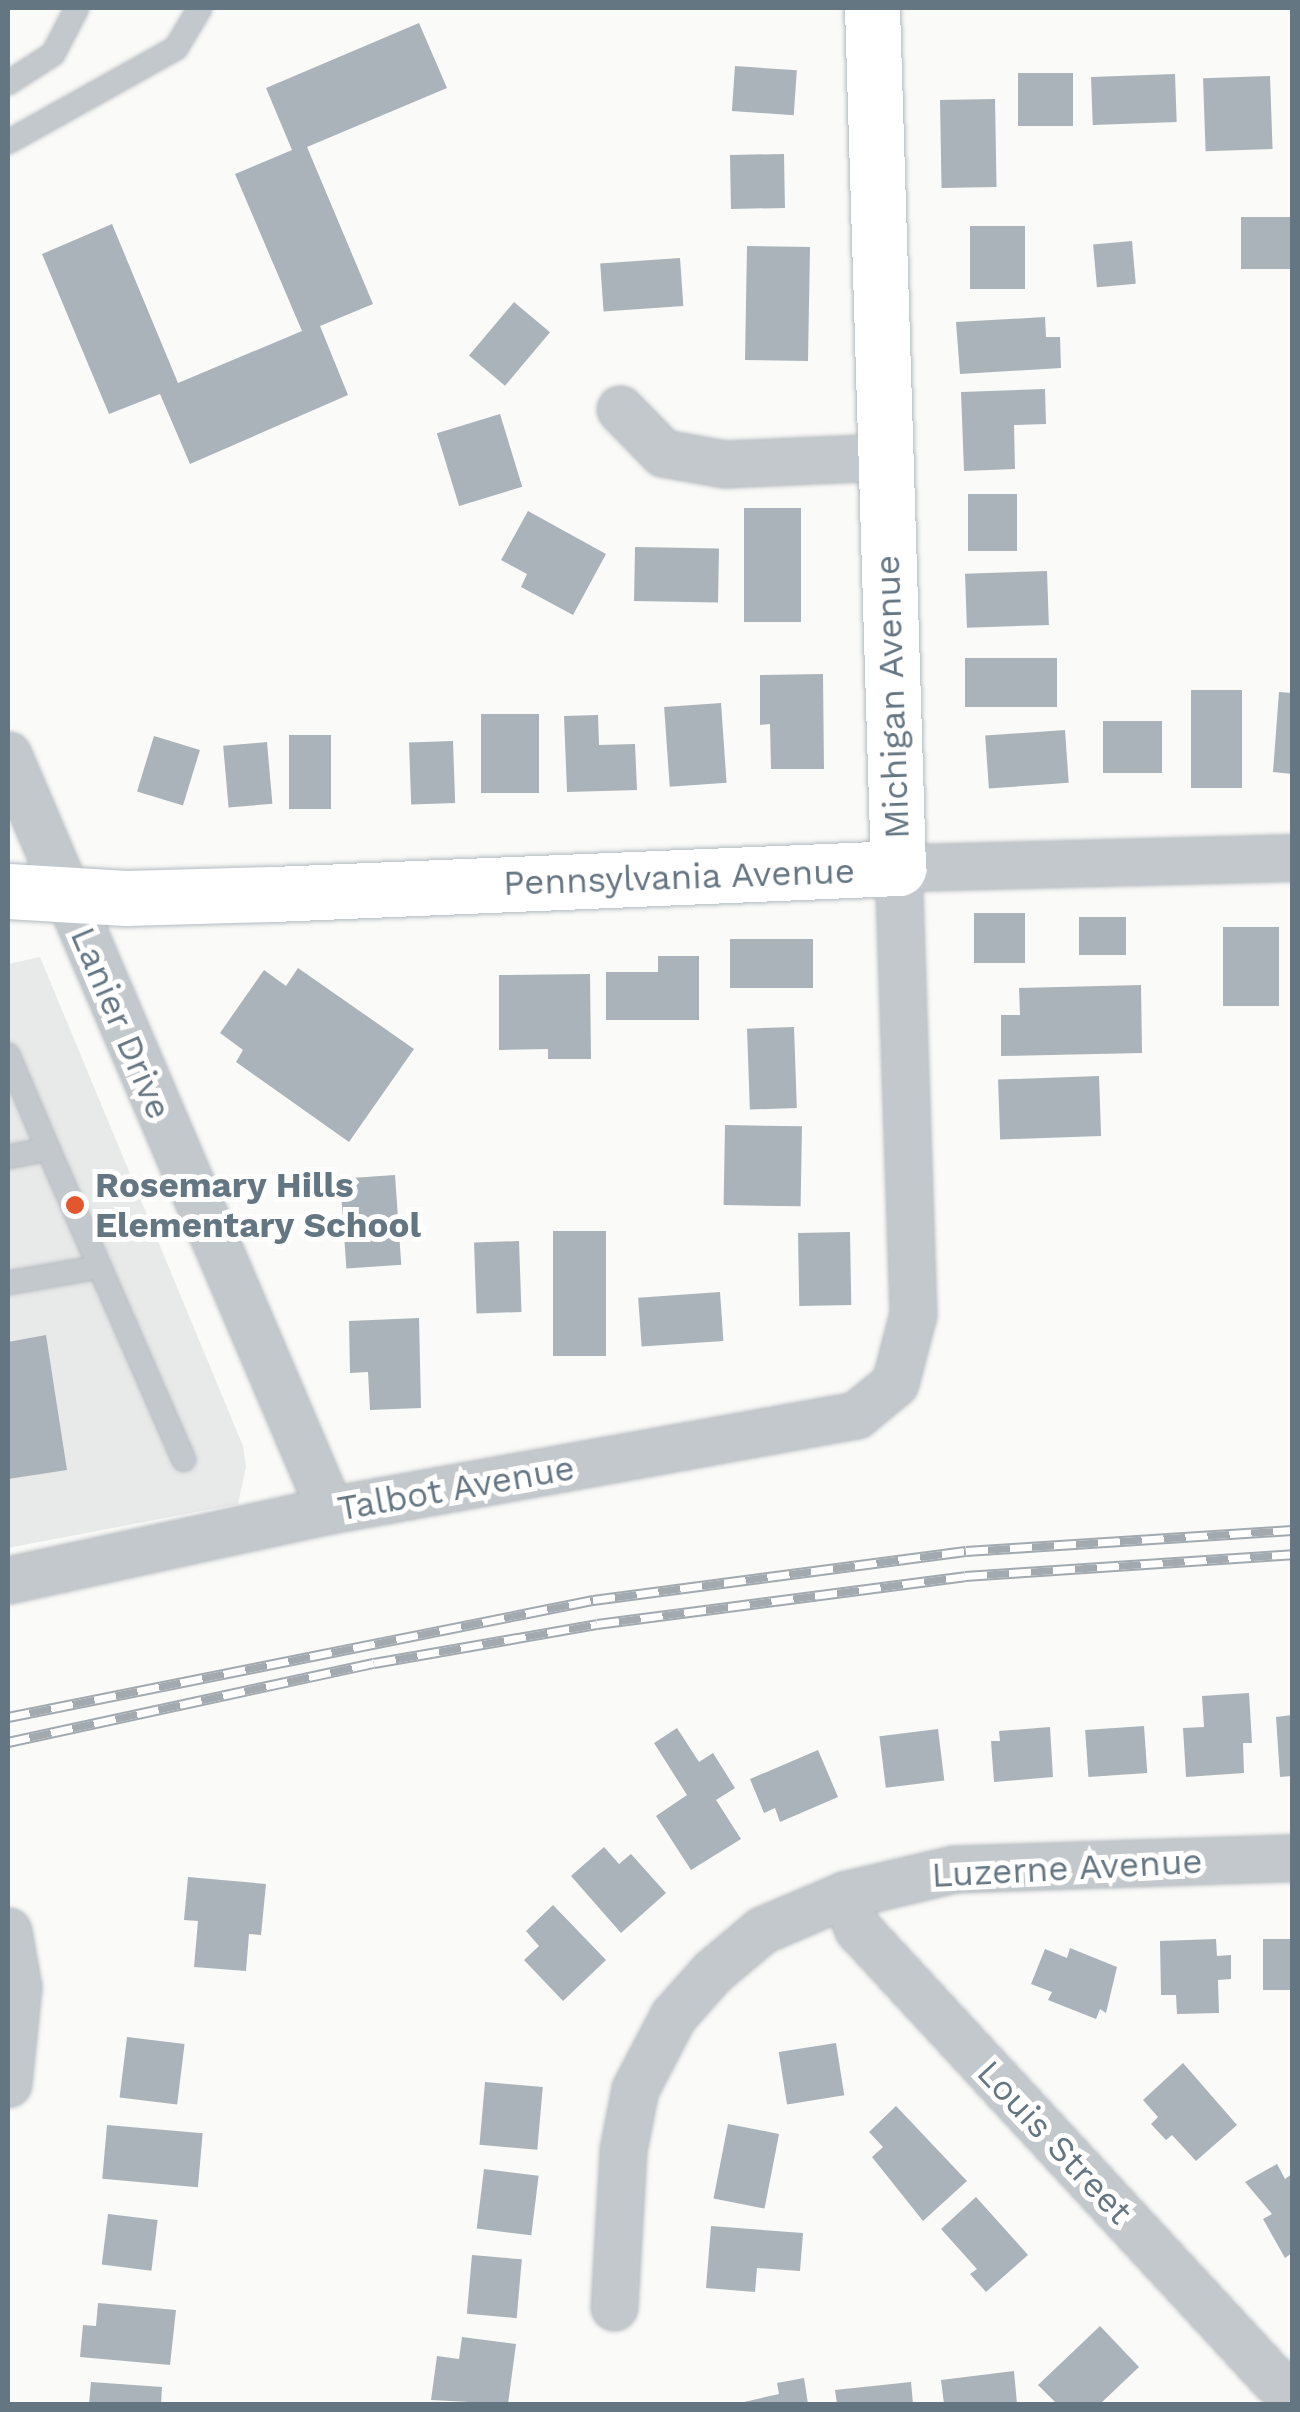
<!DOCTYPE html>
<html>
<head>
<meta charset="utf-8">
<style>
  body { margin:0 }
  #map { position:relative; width:1300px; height:2412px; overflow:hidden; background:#fafaf8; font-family:"Work Sans",sans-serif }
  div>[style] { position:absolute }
  .built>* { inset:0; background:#e8e9e9 }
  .building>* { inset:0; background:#aab3b9; transform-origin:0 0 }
  .roads { filter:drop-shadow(0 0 2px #b3babf) drop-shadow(0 0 2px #b3babf) }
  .lane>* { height:22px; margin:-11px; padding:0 11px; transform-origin:11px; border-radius:11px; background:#c3c8cc }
  .street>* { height:45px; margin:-22.5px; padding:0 22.5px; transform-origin:22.5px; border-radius:22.5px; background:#c3c8cc }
  .secondary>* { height:55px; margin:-27.5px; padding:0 27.5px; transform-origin:27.5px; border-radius:27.5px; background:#fff }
  .rail>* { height:11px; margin-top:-5.5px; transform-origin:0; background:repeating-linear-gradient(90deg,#fff 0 22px,#a2aab0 0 44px); box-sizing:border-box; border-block:2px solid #a2aab0 }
  .dots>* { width:28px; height:28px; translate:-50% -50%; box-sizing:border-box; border:5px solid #fff; border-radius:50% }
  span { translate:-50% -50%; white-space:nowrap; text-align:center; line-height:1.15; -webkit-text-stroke:10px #fff; paint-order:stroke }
  .street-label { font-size:35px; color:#657683 }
  .poi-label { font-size:35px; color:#657683; font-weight:700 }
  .left { translate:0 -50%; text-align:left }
  .frame { position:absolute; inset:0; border:10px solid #657683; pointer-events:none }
</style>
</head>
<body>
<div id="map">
  <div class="built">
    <i style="clip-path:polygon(40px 957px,243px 1446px,246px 1467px,238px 1504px,8px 1548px,8px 964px)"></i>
  </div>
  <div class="building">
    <i style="clip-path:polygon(419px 23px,447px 88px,307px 147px,373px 304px,320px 326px,348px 395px,190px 464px,160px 394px,109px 414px,42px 254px,112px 224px,178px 383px,302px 331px,235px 174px,292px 150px,266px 88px)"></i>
    <i style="left:735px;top:66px;width:62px;height:45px;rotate:4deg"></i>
    <i style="left:1018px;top:73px;width:55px;height:53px"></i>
    <i style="left:1175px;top:74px;width:48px;height:84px;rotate:88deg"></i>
    <i style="left:1270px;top:76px;width:73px;height:67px;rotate:88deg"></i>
    <i style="left:995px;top:99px;width:88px;height:55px;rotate:89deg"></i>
    <i style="left:784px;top:154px;width:54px;height:54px;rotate:89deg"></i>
    <i style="left:1292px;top:217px;width:52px;height:51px;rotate:90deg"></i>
    <i style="left:970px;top:226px;width:55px;height:63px"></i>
    <i style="left:1132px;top:241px;width:43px;height:39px;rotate:85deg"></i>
    <i style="left:747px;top:246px;width:63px;height:114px;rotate:1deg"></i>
    <i style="left:680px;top:258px;width:48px;height:80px;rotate:86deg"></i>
    <i style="left:514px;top:302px;width:47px;height:70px;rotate:40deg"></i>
    <i style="clip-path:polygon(1045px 317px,1046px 337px,1060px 337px,1061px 368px,960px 374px,956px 322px)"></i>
    <i style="clip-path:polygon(1045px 389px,1046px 424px,1014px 425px,1015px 469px,964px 471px,961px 392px)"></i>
    <i style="left:500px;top:414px;width:76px;height:66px;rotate:73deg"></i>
    <i style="left:968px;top:494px;width:49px;height:57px"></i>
    <i style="left:744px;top:508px;width:57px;height:114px"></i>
    <i style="clip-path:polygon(528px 511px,606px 554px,573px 615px,521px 587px,527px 574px,501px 560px)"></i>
    <i style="left:635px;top:547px;width:84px;height:54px;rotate:1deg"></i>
    <i style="left:1047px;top:571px;width:54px;height:82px;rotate:88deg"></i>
    <i style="left:965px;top:658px;width:92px;height:49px"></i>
    <i style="clip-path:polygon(823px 674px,824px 769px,771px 769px,770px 724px,760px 725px,760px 675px)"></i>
    <i style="left:1242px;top:690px;width:98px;height:51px;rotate:90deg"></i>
    <i style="clip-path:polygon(1279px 692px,1292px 693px,1292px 774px,1273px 772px)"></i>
    <i style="left:721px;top:703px;width:80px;height:57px;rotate:86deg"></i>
    <i style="left:481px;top:714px;width:58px;height:79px"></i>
    <i style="clip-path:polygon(598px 715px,599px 745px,635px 744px,637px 790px,567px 792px,564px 716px)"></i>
    <i style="left:1103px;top:721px;width:59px;height:52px"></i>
    <i style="left:1065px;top:730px;width:53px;height:80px;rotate:86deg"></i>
    <i style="left:289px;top:735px;width:42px;height:74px"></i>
    <i style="left:154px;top:736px;width:48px;height:58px;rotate:17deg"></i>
    <i style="left:453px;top:741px;width:62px;height:44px;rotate:88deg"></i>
    <i style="left:267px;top:742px;width:62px;height:44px;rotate:85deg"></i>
    <i style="left:974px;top:913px;width:51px;height:50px"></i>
    <i style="left:1126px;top:917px;width:38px;height:47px;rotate:90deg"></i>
    <i style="left:1279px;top:927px;width:79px;height:56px;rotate:90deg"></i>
    <i style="left:813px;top:939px;width:49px;height:83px;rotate:90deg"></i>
    <i style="clip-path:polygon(658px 956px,699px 956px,699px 1020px,606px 1020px,606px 972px,658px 972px)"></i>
    <i style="clip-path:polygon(298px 968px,414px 1049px,349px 1142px,236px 1062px,243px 1050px,220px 1033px,264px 970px,286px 986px)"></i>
    <i style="clip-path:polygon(590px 974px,591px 1059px,548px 1059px,548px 1049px,499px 1050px,499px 975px)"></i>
    <i style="clip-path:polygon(1141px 985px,1142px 1053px,1001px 1056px,1001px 1015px,1020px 1015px,1019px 988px)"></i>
    <i style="left:794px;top:1027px;width:81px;height:47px;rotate:88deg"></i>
    <i style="left:1099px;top:1076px;width:60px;height:101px;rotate:88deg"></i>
    <i style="left:725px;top:1125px;width:77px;height:80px;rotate:1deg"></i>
    <i style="left:395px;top:1175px;width:90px;height:55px;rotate:86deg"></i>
    <i style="left:553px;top:1231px;width:53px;height:125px"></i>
    <i style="left:850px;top:1232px;width:73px;height:52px;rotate:89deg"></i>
    <i style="left:519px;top:1241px;width:71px;height:45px;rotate:88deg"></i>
    <i style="left:720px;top:1292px;width:49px;height:82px;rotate:86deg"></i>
    <i style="clip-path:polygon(419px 1318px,421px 1408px,370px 1410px,368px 1372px,350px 1373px,349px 1321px)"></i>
    <i style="clip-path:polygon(46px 1335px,67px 1470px,8px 1479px,8px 1342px)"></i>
    <i style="clip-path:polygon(1249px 1693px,1252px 1743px,1243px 1743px,1244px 1773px,1186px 1777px,1183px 1728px,1204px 1727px,1202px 1696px)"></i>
    <i style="clip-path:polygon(1292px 1715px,1292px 1776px,1280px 1777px,1276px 1717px)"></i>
    <i style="left:1144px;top:1726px;width:47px;height:59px;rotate:86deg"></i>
    <i style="clip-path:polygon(1050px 1727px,1053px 1777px,994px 1782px,991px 1741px,1000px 1741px,999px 1731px)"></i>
    <i style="clip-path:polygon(677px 1728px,699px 1762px,713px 1753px,735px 1788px,716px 1800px,741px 1839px,691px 1870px,656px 1816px,687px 1795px,654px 1743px)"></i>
    <i style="left:938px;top:1729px;width:52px;height:59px;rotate:83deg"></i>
    <i style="clip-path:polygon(818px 1750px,838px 1797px,780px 1822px,775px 1808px,764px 1813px,750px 1779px)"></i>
    <i style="clip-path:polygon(604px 1847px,619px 1864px,631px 1854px,666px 1893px,621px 1933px,571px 1876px)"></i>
    <i style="clip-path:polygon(188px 1877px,266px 1884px,261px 1935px,249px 1934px,246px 1971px,194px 1967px,198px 1921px,184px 1920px)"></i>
    <i style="clip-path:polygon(553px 1905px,606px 1960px,563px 2001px,524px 1960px,539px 1946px,526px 1931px)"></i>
    <i style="clip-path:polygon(1216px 1939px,1217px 1956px,1231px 1955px,1231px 1979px,1218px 1980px,1219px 2013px,1177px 2014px,1176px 1995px,1161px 1995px,1160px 1941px)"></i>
    <i style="left:1292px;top:1939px;width:51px;height:29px;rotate:90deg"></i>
    <i style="clip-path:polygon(1070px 1948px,1117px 1967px,1106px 2013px,1100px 2009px,1096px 2019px,1048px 2000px,1052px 1992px,1031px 1984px,1045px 1949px,1067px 1958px)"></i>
    <i style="left:127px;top:2037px;width:58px;height:61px;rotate:7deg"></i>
    <i style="left:836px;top:2043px;width:53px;height:58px;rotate:81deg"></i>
    <i style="clip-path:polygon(1183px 2063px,1237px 2125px,1196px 2161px,1172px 2135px,1166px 2140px,1151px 2124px,1158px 2117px,1143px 2100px)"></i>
    <i style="left:485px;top:2082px;width:58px;height:63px;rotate:5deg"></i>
    <i style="clip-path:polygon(896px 2106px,967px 2181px,923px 2221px,872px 2157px,883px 2147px,869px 2132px)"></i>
    <i style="left:728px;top:2124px;width:52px;height:76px;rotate:11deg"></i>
    <i style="left:107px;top:2125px;width:96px;height:54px;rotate:5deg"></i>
    <i style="clip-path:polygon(1277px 2164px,1285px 2179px,1292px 2174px,1292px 2253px,1285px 2258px,1263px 2219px,1272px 2214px,1245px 2182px)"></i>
    <i style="left:484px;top:2169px;width:55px;height:60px;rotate:7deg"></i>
    <i style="clip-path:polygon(976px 2197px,1028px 2255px,986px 2292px,970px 2274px,977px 2269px,941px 2229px)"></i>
    <i style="left:108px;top:2214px;width:50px;height:51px;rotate:7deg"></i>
    <i style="clip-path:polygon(711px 2226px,803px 2233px,800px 2271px,757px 2268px,755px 2292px,706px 2288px)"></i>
    <i style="left:472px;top:2255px;width:50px;height:59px;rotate:5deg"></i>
    <i style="clip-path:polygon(98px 2303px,176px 2310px,170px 2365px,80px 2357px,83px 2325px,96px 2326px)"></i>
    <i style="clip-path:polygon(1100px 2326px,1139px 2367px,1100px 2404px,1057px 2404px,1038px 2385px)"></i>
    <i style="clip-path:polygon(462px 2337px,516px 2344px,508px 2404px,431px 2400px,437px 2356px,459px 2359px)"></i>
    <i style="clip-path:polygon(1014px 2371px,1017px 2404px,944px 2404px,941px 2380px)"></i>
    <i style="clip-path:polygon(804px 2378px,808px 2404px,735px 2404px,779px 2394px,777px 2383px)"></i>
    <i style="clip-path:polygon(91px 2382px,162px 2387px,161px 2404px,89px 2404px)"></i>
    <i style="clip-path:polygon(911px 2382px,913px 2404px,837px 2404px,835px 2390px)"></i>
  </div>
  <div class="roads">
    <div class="lane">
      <i style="left:8px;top:83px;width:54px;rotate:-32.8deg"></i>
      <i style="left:53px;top:54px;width:52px;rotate:-62.4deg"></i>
      <i style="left:8px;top:142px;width:193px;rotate:-29.2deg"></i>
      <i style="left:176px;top:48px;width:47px;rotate:-59deg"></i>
      <i style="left:8px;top:1055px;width:102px;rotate:66.9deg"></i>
      <i style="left:48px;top:1149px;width:41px;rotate:168.7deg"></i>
      <i style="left:48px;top:1149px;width:339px;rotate:66.4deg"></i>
      <i style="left:8px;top:1283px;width:93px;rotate:-9.9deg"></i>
    </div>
    <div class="street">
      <i style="left:620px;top:409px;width:62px;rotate:45.7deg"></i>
      <i style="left:663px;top:453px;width:63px;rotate:10.1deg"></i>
      <i style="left:725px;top:464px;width:159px;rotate:-2.5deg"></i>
      <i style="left:8px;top:755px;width:821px;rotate:66.9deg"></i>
      <i style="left:8px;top:1580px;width:330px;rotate:-12.3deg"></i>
      <i style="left:330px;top:1510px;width:535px;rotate:-10.24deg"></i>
      <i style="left:856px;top:1415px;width:50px;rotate:-39.4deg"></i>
      <i style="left:895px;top:1383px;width:71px;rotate:-75.4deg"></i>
      <i style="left:913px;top:1314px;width:446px;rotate:-91.9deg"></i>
      <i style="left:898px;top:868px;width:394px;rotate:-1.5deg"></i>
      <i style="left:844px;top:1895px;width:37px;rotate:68deg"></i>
      <i style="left:858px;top:1929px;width:616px;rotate:47.3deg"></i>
      <i style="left:8px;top:1931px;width:57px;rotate:79.9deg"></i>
      <i style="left:18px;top:1987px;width:97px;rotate:95.9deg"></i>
      <i style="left:614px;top:2307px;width:157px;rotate:-86.7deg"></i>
      <i style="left:623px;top:2150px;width:62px;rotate:-78.9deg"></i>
      <i style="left:635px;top:2089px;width:82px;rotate:-62.5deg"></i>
      <i style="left:673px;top:2016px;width:59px;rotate:-48.4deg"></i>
      <i style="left:712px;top:1972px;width:65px;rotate:-40deg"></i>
      <i style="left:762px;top:1930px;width:89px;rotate:-23.1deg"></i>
      <i style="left:844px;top:1895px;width:113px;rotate:-13.3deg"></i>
      <i style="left:954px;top:1869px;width:338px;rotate:-1.9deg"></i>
    </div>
    <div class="secondary">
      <i style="left:8px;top:891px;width:118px;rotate:3.4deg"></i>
      <i style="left:126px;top:898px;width:147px;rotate:-1.6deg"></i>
      <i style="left:273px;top:894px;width:626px;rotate:-2.38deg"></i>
      <i style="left:898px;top:868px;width:860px;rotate:-91.73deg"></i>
    </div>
  </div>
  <div class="rail">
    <i style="left:8px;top:1717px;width:597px;rotate:-11.31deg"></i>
    <i style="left:593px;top:1600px;width:376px;rotate:-7.5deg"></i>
    <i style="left:966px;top:1551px;width:327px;rotate:-3.7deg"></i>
    <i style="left:8px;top:1742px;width:374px;rotate:-12.2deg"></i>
    <i style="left:374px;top:1663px;width:226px;rotate:-9.9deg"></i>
    <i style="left:597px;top:1624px;width:371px;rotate:-7.4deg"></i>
    <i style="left:965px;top:1576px;width:328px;rotate:-3.8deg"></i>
  </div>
  <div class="dots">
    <i style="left:75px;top:1205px;background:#e4572e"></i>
  </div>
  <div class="street-label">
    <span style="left:892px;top:697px;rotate:-92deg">Michigan Avenue</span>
    <span style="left:679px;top:877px;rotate:-2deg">Pennsylvania Avenue</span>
    <span style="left:121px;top:1023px;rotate:67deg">Lanier Drive</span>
    <span style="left:456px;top:1488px;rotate:-10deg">Talbot Avenue</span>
    <span style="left:1067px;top:1868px;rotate:-3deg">Luzerne Avenue</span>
    <span style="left:1055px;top:2142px;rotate:47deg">Louis Street</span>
  </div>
  <div class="poi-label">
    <span class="left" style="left:95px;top:1205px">Rosemary Hills<br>Elementary School</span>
  </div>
  <div class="frame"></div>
</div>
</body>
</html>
